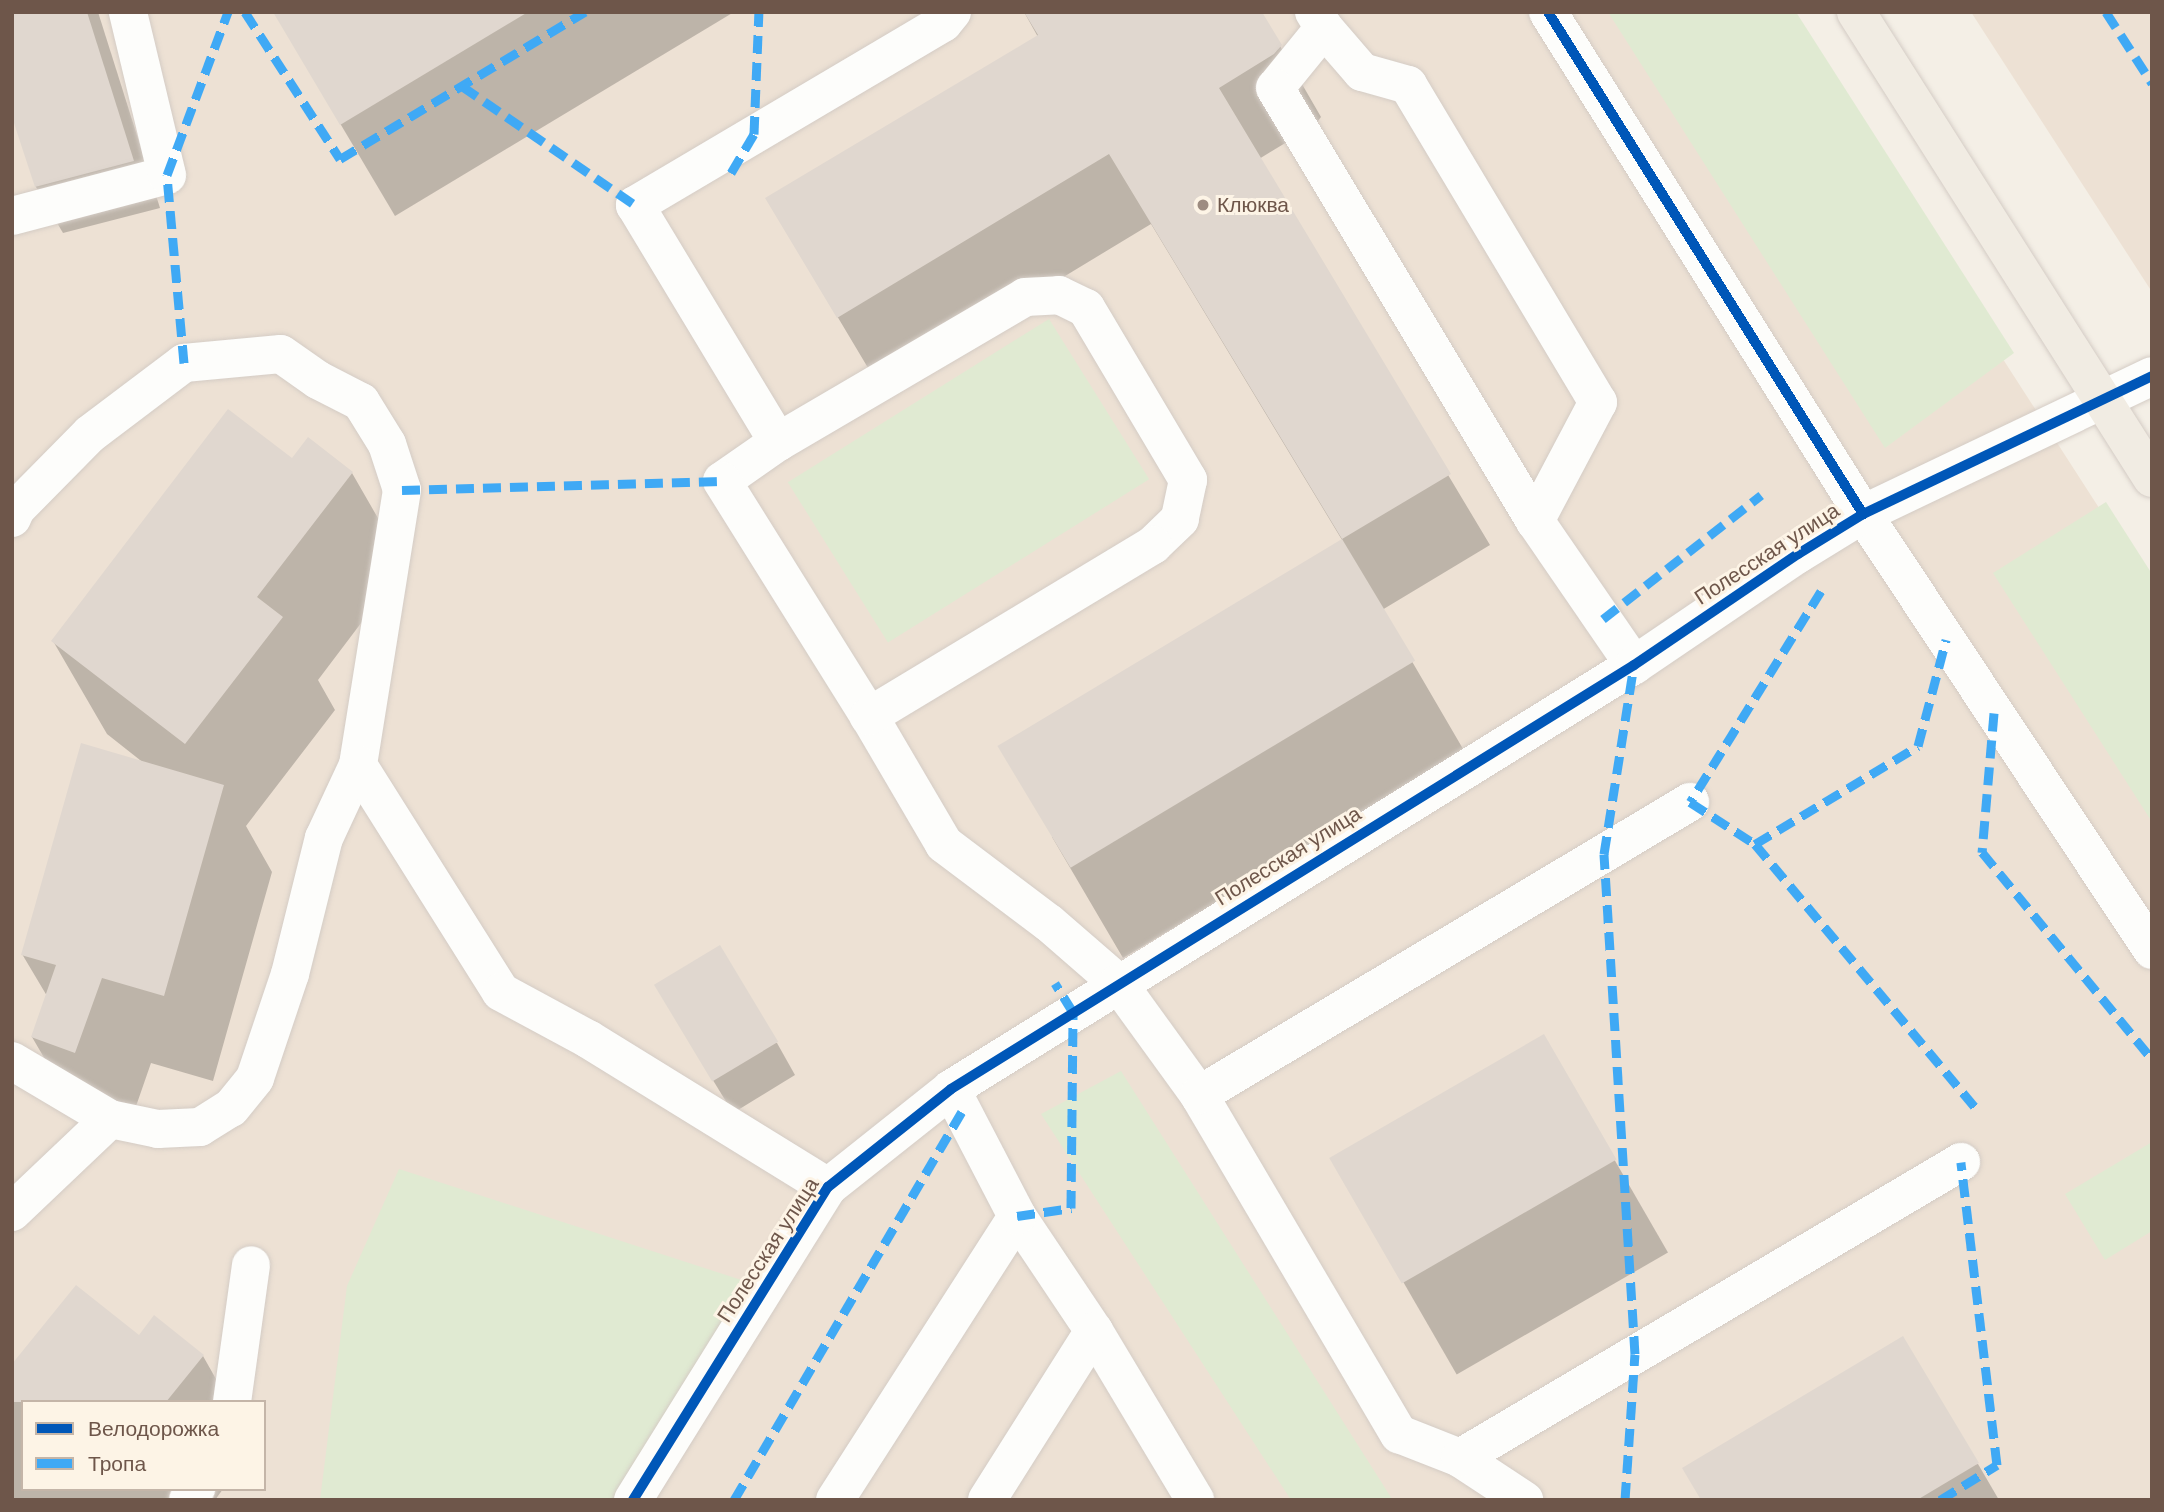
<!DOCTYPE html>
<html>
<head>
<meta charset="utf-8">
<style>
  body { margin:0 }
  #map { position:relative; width:2164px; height:1512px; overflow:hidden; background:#f4efe6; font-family:Helvetica,sans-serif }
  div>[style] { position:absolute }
  .residential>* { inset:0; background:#ede1d4 }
  .green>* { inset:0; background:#e0ead2; transform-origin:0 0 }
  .shadow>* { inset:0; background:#0003; transform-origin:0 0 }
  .building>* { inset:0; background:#e0d7cf; transform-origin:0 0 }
  .roads { filter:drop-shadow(0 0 2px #d4ccc5) drop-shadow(0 0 2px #d4ccc5) }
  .minor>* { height:38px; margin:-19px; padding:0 19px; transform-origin:19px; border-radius:19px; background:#fdfdfb }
  .major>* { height:38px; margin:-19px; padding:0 19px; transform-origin:19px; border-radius:19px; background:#f1ece3 }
  .quiet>* { height:9px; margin-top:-4.5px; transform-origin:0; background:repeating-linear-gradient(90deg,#3fa9f5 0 18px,transparent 0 27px) }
  .cycleway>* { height:10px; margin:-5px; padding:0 5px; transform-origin:5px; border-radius:5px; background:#0057b8 }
  .dots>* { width:19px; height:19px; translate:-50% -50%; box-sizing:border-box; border:4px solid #fdf4e6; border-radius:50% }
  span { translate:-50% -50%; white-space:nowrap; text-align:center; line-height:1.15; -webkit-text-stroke:6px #fdf4e6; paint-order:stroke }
  .poi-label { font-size:21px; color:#6e564a }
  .left { translate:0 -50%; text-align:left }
  .street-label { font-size:21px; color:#6e564a }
  .frame { position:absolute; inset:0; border:14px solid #6e564a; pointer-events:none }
  .legend { position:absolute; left:21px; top:1400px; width:245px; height:91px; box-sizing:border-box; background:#fdf4e6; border:2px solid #c4b5a8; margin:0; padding:9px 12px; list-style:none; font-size:21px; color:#6e564a }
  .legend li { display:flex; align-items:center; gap:14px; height:35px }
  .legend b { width:35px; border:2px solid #c4b5a8 }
</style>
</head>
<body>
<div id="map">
  <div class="residential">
    <i style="clip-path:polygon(evenodd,12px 12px,1779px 12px,2152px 590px,2152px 1500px,12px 1500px,12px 12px,23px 1402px,264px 1402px,264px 1489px,23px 1489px,23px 1402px)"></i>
    <i style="clip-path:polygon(1971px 12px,2152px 12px,2152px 292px)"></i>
  </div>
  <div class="green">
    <i style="clip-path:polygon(1608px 12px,1796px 12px,2014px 353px,1885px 448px)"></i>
    <i style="left:1049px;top:319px;width:189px;height:308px;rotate:58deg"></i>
    <i style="clip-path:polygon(2106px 502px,2152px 574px,2152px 822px,1993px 573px)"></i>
    <i style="clip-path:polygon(1121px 1071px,1392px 1499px,1393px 1500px,1291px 1500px,1041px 1114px)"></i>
    <i style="clip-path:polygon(2152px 1142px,2152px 1231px,2105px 1260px,2065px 1194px)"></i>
    <i style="clip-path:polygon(399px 1169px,763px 1287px,625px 1500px,320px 1500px,347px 1286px)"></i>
  </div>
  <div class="shadow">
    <i style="clip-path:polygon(12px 12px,98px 12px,160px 208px,63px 233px,36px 187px)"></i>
    <i style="clip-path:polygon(274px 12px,734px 12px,395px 216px)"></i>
    <i style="clip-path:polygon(1024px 12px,1280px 46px,1321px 117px,1315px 125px,1259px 159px,1490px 545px,1382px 610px,1466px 754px,1123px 958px,1052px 837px,1342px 540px,1151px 224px,880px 388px,809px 269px,1038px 37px)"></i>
    <i style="clip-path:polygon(293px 461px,352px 473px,405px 565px,318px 680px,335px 710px,246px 826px,272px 872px,213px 1081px,151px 1063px,125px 1138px,82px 1123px,32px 1037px,47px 996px,22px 954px,145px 764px,107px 734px,53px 641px)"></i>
    <i style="clip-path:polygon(675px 1018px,777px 1043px,795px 1075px,733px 1113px)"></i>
    <i style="left:1543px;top:1036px;width:250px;height:244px;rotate:60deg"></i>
    <i style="clip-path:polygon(139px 1338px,203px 1356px,229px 1402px,23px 1402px,23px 1489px,223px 1489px,215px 1500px,12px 1500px,12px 1366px)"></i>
    <i style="clip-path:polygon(1978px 1464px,1999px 1500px,1702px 1500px)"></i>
  </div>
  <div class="building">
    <i style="clip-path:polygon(12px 12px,87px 12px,134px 161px,35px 187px,12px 117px)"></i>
    <i style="clip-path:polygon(273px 12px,528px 12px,340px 125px)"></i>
    <i style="clip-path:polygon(1024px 12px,1262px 12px,1282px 45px,1274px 54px,1219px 88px,1451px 474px,1342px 539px,1109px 154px,837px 318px,765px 198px,1038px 35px)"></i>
    <i style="clip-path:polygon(228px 409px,292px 458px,308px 437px,353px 472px,257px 597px,283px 617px,185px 744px,51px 641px)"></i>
    <i style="left:1342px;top:539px;width:142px;height:402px;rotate:59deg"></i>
    <i style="clip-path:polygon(81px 743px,224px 785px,164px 996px,102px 978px,75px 1053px,31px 1037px,56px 965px,21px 955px)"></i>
    <i style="left:720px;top:945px;width:113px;height:77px;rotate:59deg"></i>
    <i style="left:1544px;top:1034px;width:145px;height:248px;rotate:60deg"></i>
    <i style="clip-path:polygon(76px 1285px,139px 1335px,154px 1315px,204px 1355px,166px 1402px,12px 1402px,12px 1364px)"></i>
    <i style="clip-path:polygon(1903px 1336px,1979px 1463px,1917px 1500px,1701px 1500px,1682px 1468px)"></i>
  </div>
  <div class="roads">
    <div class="minor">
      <i style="left:952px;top:12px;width:14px;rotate:129deg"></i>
      <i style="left:943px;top:23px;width:358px;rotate:149.4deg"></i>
      <i style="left:635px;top:205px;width:277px;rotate:58.9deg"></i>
      <i style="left:778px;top:442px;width:68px;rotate:145.1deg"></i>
      <i style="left:722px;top:481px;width:277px;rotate:58deg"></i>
      <i style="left:869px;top:716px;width:148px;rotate:59.6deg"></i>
      <i style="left:944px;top:844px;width:131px;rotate:37deg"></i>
      <i style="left:1049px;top:923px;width:91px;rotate:41deg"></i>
      <i style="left:1118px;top:983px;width:138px;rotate:54.1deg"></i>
      <i style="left:1199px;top:1095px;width:394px;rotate:59.5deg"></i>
      <i style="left:1399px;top:1434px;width:66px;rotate:21.5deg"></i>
      <i style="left:1460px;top:1458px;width:77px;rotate:33.3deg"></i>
      <i style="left:1314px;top:12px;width:19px;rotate:58deg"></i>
      <i style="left:1324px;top:28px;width:77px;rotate:129.2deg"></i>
      <i style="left:1275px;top:88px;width:505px;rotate:59.02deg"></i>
      <i style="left:1535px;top:521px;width:175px;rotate:55.5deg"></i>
      <i style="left:1548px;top:12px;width:593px;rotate:57.89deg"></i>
      <i style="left:1863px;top:514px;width:523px;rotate:56.46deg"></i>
      <i style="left:1324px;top:28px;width:58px;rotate:49.2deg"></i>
      <i style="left:1362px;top:72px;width:48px;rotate:15.8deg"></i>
      <i style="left:1408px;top:85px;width:370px;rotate:59.1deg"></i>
      <i style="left:1598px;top:402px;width:135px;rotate:117.9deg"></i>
      <i style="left:12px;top:216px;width:160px;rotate:-14.8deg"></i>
      <i style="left:167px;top:175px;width:168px;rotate:-103.5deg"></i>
      <i style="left:778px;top:442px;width:286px;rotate:-30.4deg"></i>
      <i style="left:1025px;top:297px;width:34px;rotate:-3deg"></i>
      <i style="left:1059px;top:295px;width:30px;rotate:26deg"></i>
      <i style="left:1086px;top:308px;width:200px;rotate:59.3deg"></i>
      <i style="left:1188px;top:480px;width:40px;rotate:102deg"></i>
      <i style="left:1180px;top:519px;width:37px;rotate:136deg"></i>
      <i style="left:1153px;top:545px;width:332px;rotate:148.9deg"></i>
      <i style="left:12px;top:518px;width:10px;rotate:-66deg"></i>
      <i style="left:16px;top:509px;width:105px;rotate:-45.4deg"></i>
      <i style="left:90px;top:434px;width:118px;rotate:-37.1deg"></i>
      <i style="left:184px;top:363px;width:97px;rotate:-5.3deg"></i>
      <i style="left:281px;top:354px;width:45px;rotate:35.1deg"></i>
      <i style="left:318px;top:380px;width:48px;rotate:27.1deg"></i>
      <i style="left:361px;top:402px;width:49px;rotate:58.2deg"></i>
      <i style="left:387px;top:444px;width:48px;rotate:71.9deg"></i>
      <i style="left:402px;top:490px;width:278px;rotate:99.1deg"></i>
      <i style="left:12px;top:1061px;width:114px;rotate:30.6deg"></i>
      <i style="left:110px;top:1119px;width:49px;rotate:11.8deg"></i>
      <i style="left:158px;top:1129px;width:42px;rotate:-2.7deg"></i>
      <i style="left:200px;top:1127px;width:36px;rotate:-32deg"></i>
      <i style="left:231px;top:1108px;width:38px;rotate:-51deg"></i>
      <i style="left:255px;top:1078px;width:110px;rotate:-71.4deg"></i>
      <i style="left:290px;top:974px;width:140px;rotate:-76deg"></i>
      <i style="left:324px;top:838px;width:81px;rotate:-65deg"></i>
      <i style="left:358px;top:765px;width:268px;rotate:57.8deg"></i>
      <i style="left:501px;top:992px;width:99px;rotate:28.4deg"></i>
      <i style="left:588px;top:1039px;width:282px;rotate:31.7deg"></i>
      <i style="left:1199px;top:1095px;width:572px;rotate:-30.83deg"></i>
      <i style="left:12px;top:1212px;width:135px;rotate:-43.5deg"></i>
      <i style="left:1017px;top:1216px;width:138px;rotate:56.2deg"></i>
      <i style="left:1094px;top:1331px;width:197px;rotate:59.1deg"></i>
      <i style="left:232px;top:1402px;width:138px;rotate:-82.1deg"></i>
      <i style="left:1460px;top:1458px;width:582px;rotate:-30.58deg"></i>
      <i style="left:188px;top:1500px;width:14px;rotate:-54deg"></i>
      <i style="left:633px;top:1500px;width:369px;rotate:-58.1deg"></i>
      <i style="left:828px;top:1187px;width:157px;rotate:-38.5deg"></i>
      <i style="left:951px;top:1089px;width:804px;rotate:-31.83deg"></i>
      <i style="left:1634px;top:665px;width:198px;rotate:-34.1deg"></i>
      <i style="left:1798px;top:554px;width:76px;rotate:-31.6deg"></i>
      <i style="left:1863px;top:514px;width:320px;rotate:-25.5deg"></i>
      <i style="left:835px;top:1500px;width:337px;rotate:-57.3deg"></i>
      <i style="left:1017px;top:1216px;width:143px;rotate:-117.5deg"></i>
      <i style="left:987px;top:1500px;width:200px;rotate:-57.7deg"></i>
    </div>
    <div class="major">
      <i style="left:1856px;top:12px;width:552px;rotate:57.58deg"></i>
    </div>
  </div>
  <div class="quiet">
    <i style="left:245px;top:12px;width:175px;rotate:57.1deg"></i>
    <i style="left:340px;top:159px;width:286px;rotate:-31deg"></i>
    <i style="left:2106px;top:12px;width:85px;rotate:57.1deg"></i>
    <i style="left:462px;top:86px;width:210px;rotate:34.5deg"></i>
    <i style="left:731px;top:173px;width:45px;rotate:-59.5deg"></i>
    <i style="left:754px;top:134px;width:122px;rotate:-87.7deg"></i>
    <i style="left:184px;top:363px;width:189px;rotate:-95.2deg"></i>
    <i style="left:167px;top:175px;width:174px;rotate:-69.5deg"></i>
    <i style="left:402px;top:490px;width:320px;rotate:-1.6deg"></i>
    <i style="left:1821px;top:591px;width:248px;rotate:121.8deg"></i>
    <i style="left:1690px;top:802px;width:77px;rotate:32.9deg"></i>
    <i style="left:1755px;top:844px;width:190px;rotate:-31deg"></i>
    <i style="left:1918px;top:746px;width:110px;rotate:-75.2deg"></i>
    <i style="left:1603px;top:619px;width:201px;rotate:-38.1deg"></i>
    <i style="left:1994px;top:713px;width:140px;rotate:94.9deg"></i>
    <i style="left:1982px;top:852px;width:268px;rotate:50.6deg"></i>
    <i style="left:1755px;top:844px;width:344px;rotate:50.1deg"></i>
    <i style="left:1017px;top:1216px;width:55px;rotate:-8.4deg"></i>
    <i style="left:1071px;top:1208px;width:196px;rotate:-89.4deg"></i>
    <i style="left:1073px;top:1012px;width:34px;rotate:-122deg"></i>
    <i style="left:734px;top:1500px;width:450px;rotate:-59.6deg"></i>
    <i style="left:1625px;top:1500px;width:146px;rotate:-86.1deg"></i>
    <i style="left:1635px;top:1354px;width:501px;rotate:-93.55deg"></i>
    <i style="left:1604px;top:854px;width:191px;rotate:-81deg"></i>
    <i style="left:1940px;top:1500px;width:67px;rotate:-31.6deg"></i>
    <i style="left:1997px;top:1465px;width:305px;rotate:-96.8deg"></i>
  </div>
  <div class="cycleway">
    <i style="left:1548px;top:12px;width:593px;rotate:57.89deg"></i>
    <i style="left:633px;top:1500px;width:369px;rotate:-58.1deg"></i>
    <i style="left:828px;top:1187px;width:157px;rotate:-38.5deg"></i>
    <i style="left:951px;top:1089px;width:804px;rotate:-31.83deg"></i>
    <i style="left:1634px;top:665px;width:198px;rotate:-34.1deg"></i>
    <i style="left:1798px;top:554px;width:76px;rotate:-31.6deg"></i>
    <i style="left:1863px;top:514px;width:320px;rotate:-25.5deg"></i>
  </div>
  <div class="dots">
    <i style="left:1203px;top:205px;background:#9d8c81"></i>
  </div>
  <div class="poi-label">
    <span class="left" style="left:1217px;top:205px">Клюква</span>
  </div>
  <div class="street-label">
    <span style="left:1767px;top:554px;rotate:-33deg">Полесская улица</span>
    <span style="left:1288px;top:856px;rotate:-32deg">Полесская улица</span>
    <span style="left:768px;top:1250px;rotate:-57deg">Полесская улица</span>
  </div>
  <div class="frame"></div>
  <ul class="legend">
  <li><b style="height:9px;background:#0057b8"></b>Велодорожка</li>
  <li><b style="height:9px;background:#3fa9f5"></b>Тропа</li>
  </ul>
</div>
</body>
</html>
